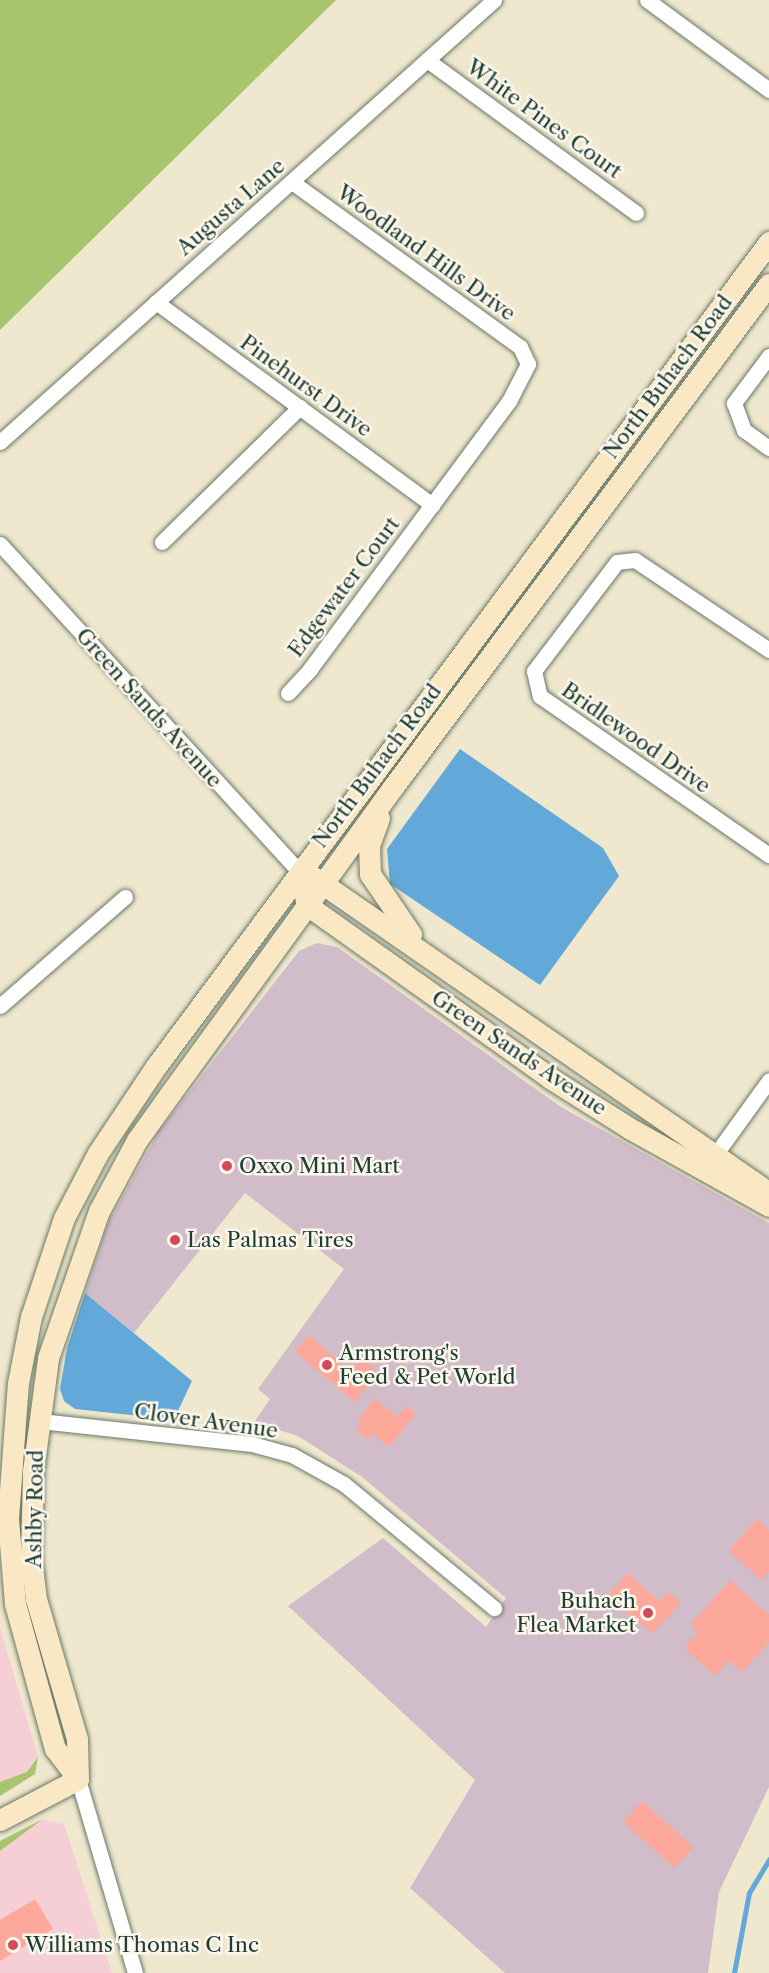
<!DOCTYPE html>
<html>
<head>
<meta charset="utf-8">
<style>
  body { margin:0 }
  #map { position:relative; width:769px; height:1973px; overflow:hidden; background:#f0e8ce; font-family:"Libre Caslon Text",serif }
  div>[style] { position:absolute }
  .built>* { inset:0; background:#f6cfd6 }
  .industrial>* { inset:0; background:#d1bdc9 }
  .green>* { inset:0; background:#a6c56d }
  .water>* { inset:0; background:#62a8d8 }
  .stream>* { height:4.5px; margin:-2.25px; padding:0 2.25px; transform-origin:2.25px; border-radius:2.25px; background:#62a8d8 }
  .building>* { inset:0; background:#fca89b; transform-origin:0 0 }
  .roads { filter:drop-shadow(0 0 2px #68796a) drop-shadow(0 0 2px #68796a) }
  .street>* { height:15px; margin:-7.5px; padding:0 7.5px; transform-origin:7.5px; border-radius:7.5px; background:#fff }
  .secondary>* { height:21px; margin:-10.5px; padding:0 10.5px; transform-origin:10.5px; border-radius:10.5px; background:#fae7c3 }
  .dots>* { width:16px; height:16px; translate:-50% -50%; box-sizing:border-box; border:3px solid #fbf7ec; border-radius:50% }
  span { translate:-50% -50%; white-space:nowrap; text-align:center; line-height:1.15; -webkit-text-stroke:5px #fbf7ec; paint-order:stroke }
  .street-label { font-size:21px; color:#1f3d34 }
  .poi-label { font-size:21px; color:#1f3d34 }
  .left { translate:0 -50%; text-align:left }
  .right { translate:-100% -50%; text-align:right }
</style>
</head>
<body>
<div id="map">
  <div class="built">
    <i style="clip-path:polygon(0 1627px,38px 1757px,27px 1772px,0 1782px)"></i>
    <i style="clip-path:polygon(43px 1819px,64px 1824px,112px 1973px,0 1973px,0 1851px)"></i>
  </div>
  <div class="industrial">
    <i style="clip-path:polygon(317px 943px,337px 947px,561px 1107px,769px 1223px,769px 1787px,719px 1892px,708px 1973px,505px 1973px,410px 1888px,475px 1780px,288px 1606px,383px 1538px,486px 1627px,506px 1598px,362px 1477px,298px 1436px,263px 1425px,251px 1427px,270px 1399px,258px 1389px,344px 1269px,245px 1193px,134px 1333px,85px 1293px,108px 1223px,159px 1131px,299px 951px)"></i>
  </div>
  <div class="green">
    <i style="clip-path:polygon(0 0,336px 0,0 330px)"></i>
    <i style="clip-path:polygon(38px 1757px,35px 1774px,0 1796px,0 1782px,27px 1772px)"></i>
    <i style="clip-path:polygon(43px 1819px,0 1851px,0 1841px)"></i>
  </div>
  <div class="water">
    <i style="clip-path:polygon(460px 749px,603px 848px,619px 876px,540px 985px,390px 884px,387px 849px)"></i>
    <i style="clip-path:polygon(85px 1293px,192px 1381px,178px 1411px,168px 1419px,75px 1409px,64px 1401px,60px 1389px,67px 1348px)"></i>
  </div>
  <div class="stream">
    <i style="left:734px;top:1973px;width:81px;rotate:-79.4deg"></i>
    <i style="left:749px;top:1893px;width:39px;rotate:-59deg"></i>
  </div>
  <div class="building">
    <i style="clip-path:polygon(309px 1335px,351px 1371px,362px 1358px,379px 1373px,355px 1402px,295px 1352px)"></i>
    <i style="clip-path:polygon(375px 1398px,397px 1417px,407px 1406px,416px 1414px,389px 1447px,373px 1434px,368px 1440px,356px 1430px,362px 1424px,357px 1420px)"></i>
    <i style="clip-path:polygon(757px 1519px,769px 1530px,769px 1571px,761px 1580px,729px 1551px)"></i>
    <i style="clip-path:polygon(628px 1573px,660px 1602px,669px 1592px,681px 1603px,653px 1633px,606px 1597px)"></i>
    <i style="clip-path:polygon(730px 1580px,769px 1615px,769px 1642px,742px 1672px,729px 1660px,715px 1676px,684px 1648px,698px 1632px,690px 1625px)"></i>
    <i style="left:642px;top:1801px;width:69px;height:28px;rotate:42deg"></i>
    <i style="clip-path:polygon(35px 1899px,53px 1929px,0 1961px,0 1920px)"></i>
  </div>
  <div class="roads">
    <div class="street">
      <i style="left:647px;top:0;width:152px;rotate:36.4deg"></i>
      <i style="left:427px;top:60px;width:259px;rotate:36.2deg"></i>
      <i style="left:156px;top:302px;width:343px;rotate:36.3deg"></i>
      <i style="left:769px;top:356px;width:59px;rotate:126.7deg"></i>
      <i style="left:734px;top:403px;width:29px;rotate:70deg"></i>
      <i style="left:744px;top:430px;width:31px;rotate:36deg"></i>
      <i style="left:0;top:442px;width:663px;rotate:-41.82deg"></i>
      <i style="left:162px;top:542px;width:193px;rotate:-44.4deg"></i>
      <i style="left:0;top:544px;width:443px;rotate:47.6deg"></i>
      <i style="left:769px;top:650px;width:161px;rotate:-146.1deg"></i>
      <i style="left:635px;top:560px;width:18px;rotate:174deg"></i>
      <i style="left:617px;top:562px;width:137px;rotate:127.3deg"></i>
      <i style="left:534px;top:671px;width:26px;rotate:77deg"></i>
      <i style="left:540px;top:696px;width:279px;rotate:34.8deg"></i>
      <i style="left:288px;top:693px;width:33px;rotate:-47deg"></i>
      <i style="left:310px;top:669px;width:334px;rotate:-53.4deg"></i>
      <i style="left:509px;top:401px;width:42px;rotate:-62.8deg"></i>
      <i style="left:528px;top:364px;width:19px;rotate:-115deg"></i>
      <i style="left:520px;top:347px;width:281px;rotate:-144.1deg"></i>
      <i style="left:0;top:1006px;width:166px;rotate:-41.1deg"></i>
      <i style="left:715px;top:1155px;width:92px;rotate:-54.2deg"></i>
      <i style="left:40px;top:1421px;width:213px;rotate:6.2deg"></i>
      <i style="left:252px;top:1444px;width:41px;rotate:15.4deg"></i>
      <i style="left:292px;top:1455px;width:60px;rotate:29.1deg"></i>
      <i style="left:344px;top:1484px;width:195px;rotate:39.6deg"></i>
      <i style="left:78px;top:1779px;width:202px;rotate:73.6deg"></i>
    </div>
    <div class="secondary">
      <i style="left:379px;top:818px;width:29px;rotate:110deg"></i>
      <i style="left:369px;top:845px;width:29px;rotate:88deg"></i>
      <i style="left:370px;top:874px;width:73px;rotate:55.7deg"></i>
      <i style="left:313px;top:877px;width:545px;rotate:34.68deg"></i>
      <i style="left:304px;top:892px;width:13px;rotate:77deg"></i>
      <i style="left:307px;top:905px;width:298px;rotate:35.4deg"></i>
      <i style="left:550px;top:1078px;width:93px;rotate:32.3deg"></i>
      <i style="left:629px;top:1128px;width:160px;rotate:29.1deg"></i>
      <i style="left:78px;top:1779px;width:38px;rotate:-127deg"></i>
      <i style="left:55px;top:1749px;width:150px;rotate:-105.4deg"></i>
      <i style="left:15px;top:1604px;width:86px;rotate:-94.7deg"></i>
      <i style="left:8px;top:1518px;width:135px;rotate:-85.8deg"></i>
      <i style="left:18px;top:1383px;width:67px;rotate:-78.9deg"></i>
      <i style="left:31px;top:1317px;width:104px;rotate:-71.6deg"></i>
      <i style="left:64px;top:1218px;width:73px;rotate:-62.4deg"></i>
      <i style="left:98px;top:1153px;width:106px;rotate:-56.2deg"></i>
      <i style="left:157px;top:1065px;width:1026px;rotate:-53.36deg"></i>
      <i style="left:78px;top:1779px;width:40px;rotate:-91.4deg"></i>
      <i style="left:77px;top:1739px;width:146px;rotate:-106.3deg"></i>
      <i style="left:36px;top:1599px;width:39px;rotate:-97deg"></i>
      <i style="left:31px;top:1560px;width:89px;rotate:-88.7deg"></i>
      <i style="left:33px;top:1471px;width:114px;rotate:-82.4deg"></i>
      <i style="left:48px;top:1358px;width:156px;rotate:-70.9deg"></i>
      <i style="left:99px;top:1211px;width:81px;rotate:-61.8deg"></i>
      <i style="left:137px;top:1140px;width:57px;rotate:-54.3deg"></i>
      <i style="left:170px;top:1094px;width:379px;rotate:-54deg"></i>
      <i style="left:393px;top:787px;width:628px;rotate:-53.22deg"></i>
      <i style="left:0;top:1820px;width:88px;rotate:-27.7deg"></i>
    </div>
  </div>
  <div class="dots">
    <i style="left:227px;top:1166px;background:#d1495b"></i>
    <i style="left:175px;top:1240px;background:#d1495b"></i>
    <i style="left:327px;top:1365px;background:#d1495b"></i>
    <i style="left:648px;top:1613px;background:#d1495b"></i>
    <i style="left:13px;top:1945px;background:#d1495b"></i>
  </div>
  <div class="street-label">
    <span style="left:544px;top:119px;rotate:36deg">White Pines Court</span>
    <span style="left:231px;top:207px;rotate:-41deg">Augusta Lane</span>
    <span style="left:426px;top:253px;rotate:36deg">Woodland Hills Drive</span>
    <span style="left:668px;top:377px;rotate:-53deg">North Buhach Road</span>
    <span style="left:306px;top:386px;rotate:36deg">Pinehurst Drive</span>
    <span style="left:344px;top:587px;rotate:-53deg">Edgewater Court</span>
    <span style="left:149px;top:708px;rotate:48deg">Green Sands Avenue</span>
    <span style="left:636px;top:738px;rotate:35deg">Bridlewood Drive</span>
    <span style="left:377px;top:766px;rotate:-53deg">North Buhach Road</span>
    <span style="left:519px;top:1053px;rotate:34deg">Green Sands Avenue</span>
    <span style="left:206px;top:1421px;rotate:8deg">Clover Avenue</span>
    <span style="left:35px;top:1509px;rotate:-89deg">Ashby Road</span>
  </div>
  <div class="poi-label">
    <span class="left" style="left:239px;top:1166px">Oxxo Mini Mart</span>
    <span class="left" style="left:187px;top:1240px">Las Palmas Tires</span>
    <span class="left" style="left:339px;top:1365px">Armstrong's<br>Feed &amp; Pet World</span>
    <span class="right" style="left:636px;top:1613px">Buhach<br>Flea Market</span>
    <span class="left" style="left:25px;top:1945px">Williams Thomas C Inc</span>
  </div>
</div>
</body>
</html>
